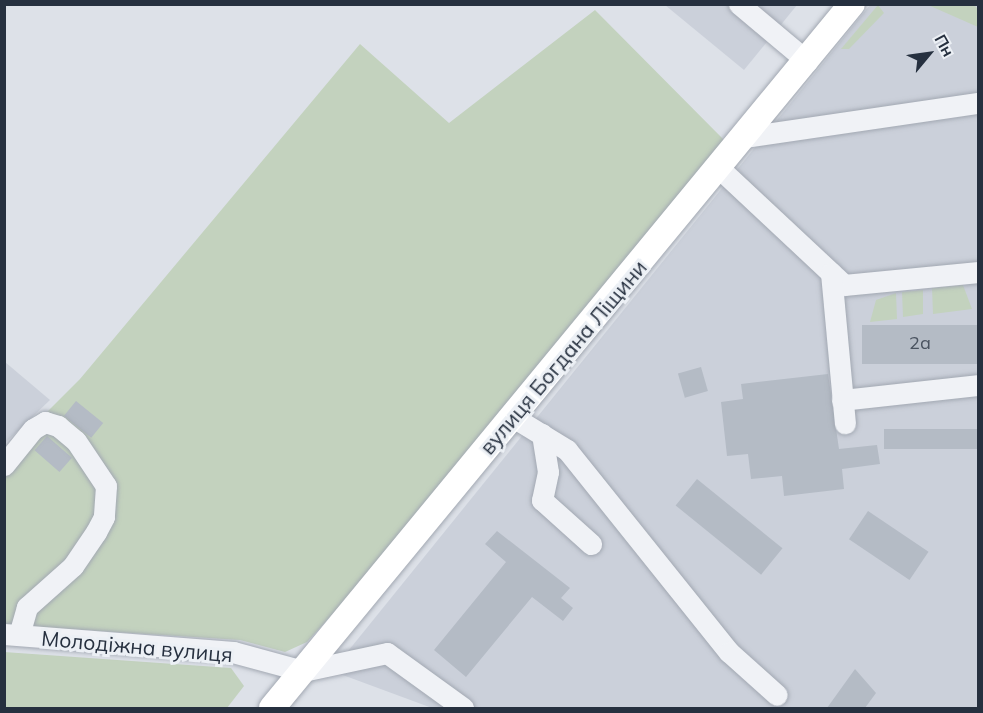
<!DOCTYPE html>
<html>
<head>
<meta charset="utf-8">
<style>
  body { margin:0 }
  #map { position:relative; width:983px; height:713px; overflow:hidden; background:#dde1e8; font-family:Mulish,sans-serif }
  div>[style] { position:absolute }
  .built>* { inset:0; background:#cbd0da }
  .green>* { inset:0; background:#c3d2be }
  .building>* { inset:0; background:#b4bbc5; transform-origin:0 0 }
  .roads { filter:drop-shadow(0 0 2px #a2a8b2) drop-shadow(0 0 2px #a2a8b2) }
  .minor>* { height:21px; margin:-10.5px; padding:0 10.5px; transform-origin:10.5px; border-radius:10.5px; background:#f0f2f6 }
  .major>* { height:26px; margin:-13px; padding:0 13px; transform-origin:13px; border-radius:13px; background:#fff }
  span { translate:-50% -50%; white-space:nowrap; text-align:center; line-height:1.15; -webkit-text-stroke:6px #ecf0f5; paint-order:stroke }
  .number-label { font-size:18px; color:#4a5360 }
  .number-label span { -webkit-text-stroke-width:0 }
  .street-label { font-size:21px; color:#26303f }
  .frame { position:absolute; inset:0; border:6px solid #26303f; pointer-events:none }
  .north { position:absolute; left:899px; top:24px; width:60px; height:60px; -webkit-text-stroke:4px #ecf0f5; paint-order:stroke; rotate:61deg; font-size:16px; font-weight:700; line-height:24px; text-align:center; color:#26303f }
  .north::after { content:''; display:block; margin:auto; width:21px; height:27px; background:#26303f; clip-path:polygon(50% 0,100% 100%,50% 72%,0 100%) }
</style>
</head>
<body>
<div id="map">
  <div class="built">
    <i style="clip-path:polygon(665px 5px,797px 5px,744px 70px)"></i>
    <i style="clip-path:polygon(870px 5px,978px 6px,978px 708px,432px 708px,332px 671px)"></i>
    <i style="clip-path:polygon(5px 362px,50px 400px,5px 443px)"></i>
  </div>
  <div class="green">
    <i style="clip-path:polygon(878px 5px,884px 13px,849px 49px,841px 49px)"></i>
    <i style="clip-path:polygon(928px 5px,974px 5px,978px 9px,978px 27px)"></i>
    <i style="clip-path:polygon(595px 10px,725px 141px,382px 560px,307px 642px,285px 652px,240px 640px,5px 625px,5px 454px,80px 379px,360px 44px,449px 123px)"></i>
    <i style="clip-path:polygon(963px 285px,972px 309px,933px 314px,932px 288px)"></i>
    <i style="clip-path:polygon(923px 290px,923px 314px,903px 317px,902px 292px)"></i>
    <i style="clip-path:polygon(896px 293px,897px 319px,870px 322px,876px 300px)"></i>
    <i style="clip-path:polygon(4px 652px,231px 668px,244px 686px,227px 708px,5px 708px)"></i>
  </div>
  <div class="building">
    <i style="left:978px;top:325px;width:39px;height:116px;rotate:90deg"></i>
    <i style="left:701px;top:367px;width:25px;height:24px;rotate:74deg"></i>
    <i style="clip-path:polygon(828px 374px,839px 449px,877px 445px,880px 464px,842px 469px,844px 489px,784px 496px,782px 476px,751px 479px,748px 454px,727px 456px,721px 402px,743px 399px,741px 384px)"></i>
    <i style="left:76px;top:401px;width:35px;height:19px;rotate:39deg"></i>
    <i style="left:978px;top:429px;width:20px;height:94px;rotate:90deg"></i>
    <i style="left:47px;top:436px;width:33px;height:19px;rotate:41deg"></i>
    <i style="left:697px;top:479px;width:110px;height:34px;rotate:39deg"></i>
    <i style="left:868px;top:511px;width:73px;height:34px;rotate:34deg"></i>
    <i style="clip-path:polygon(497px 531px,570px 588px,561px 598px,573px 608px,563px 621px,532px 597px,466px 677px,434px 650px,506px 562px,485px 544px)"></i>
    <i style="clip-path:polygon(855px 669px,876px 693px,865px 708px,827px 708px)"></i>
  </div>
  <div class="roads">
    <div class="minor">
      <i style="left:739px;top:4px;width:89px;rotate:40deg"></i>
      <i style="left:744px;top:137px;width:236px;rotate:-8.3deg"></i>
      <i style="left:719px;top:168px;width:171px;rotate:43.1deg"></i>
      <i style="left:844px;top:285px;width:135px;rotate:-5.5deg"></i>
      <i style="left:831px;top:273px;width:151px;rotate:84.7deg"></i>
      <i style="left:842px;top:400px;width:137px;rotate:-6.3deg"></i>
      <i style="left:513px;top:417px;width:63px;rotate:31.4deg"></i>
      <i style="left:567px;top:450px;width:259px;rotate:51.3deg"></i>
      <i style="left:729px;top:652px;width:64px;rotate:41.9deg"></i>
      <i style="left:542px;top:434px;width:38px;rotate:81deg"></i>
      <i style="left:548px;top:472px;width:29px;rotate:102deg"></i>
      <i style="left:542px;top:500px;width:66px;rotate:41.9deg"></i>
      <i style="left:4px;top:465px;width:46px;rotate:-51.1deg"></i>
      <i style="left:33px;top:429px;width:14px;rotate:-30deg"></i>
      <i style="left:45px;top:422px;width:14px;rotate:17deg"></i>
      <i style="left:58px;top:426px;width:23px;rotate:40deg"></i>
      <i style="left:76px;top:441px;width:54px;rotate:56.3deg"></i>
      <i style="left:106px;top:486px;width:31px;rotate:94deg"></i>
      <i style="left:104px;top:517px;width:17px;rotate:118deg"></i>
      <i style="left:96px;top:532px;width:41px;rotate:124.1deg"></i>
      <i style="left:73px;top:566px;width:62px;rotate:138.3deg"></i>
      <i style="left:27px;top:607px;width:29px;rotate:106deg"></i>
      <i style="left:4px;top:634px;width:230px;rotate:4.5deg"></i>
      <i style="left:233px;top:652px;width:73px;rotate:15.2deg"></i>
      <i style="left:303px;top:671px;width:86px;rotate:-12.1deg"></i>
      <i style="left:387px;top:653px;width:94px;rotate:35.9deg"></i>
    </div>
    <div class="major">
      <i style="left:272px;top:708px;width:912px;rotate:-50.52deg"></i>
    </div>
  </div>
  <div class="number-label">
    <span style="left:920px;top:343px">2а</span>
  </div>
  <div class="street-label">
    <span style="left:563px;top:357px;rotate:-50deg">вулиця Богдана Ліщини</span>
    <span style="left:137px;top:646px;rotate:5deg">Молодіжна вулиця</span>
  </div>
  <div class="frame"></div>
  <div class="north">Пн</div>
</div>
</body>
</html>
